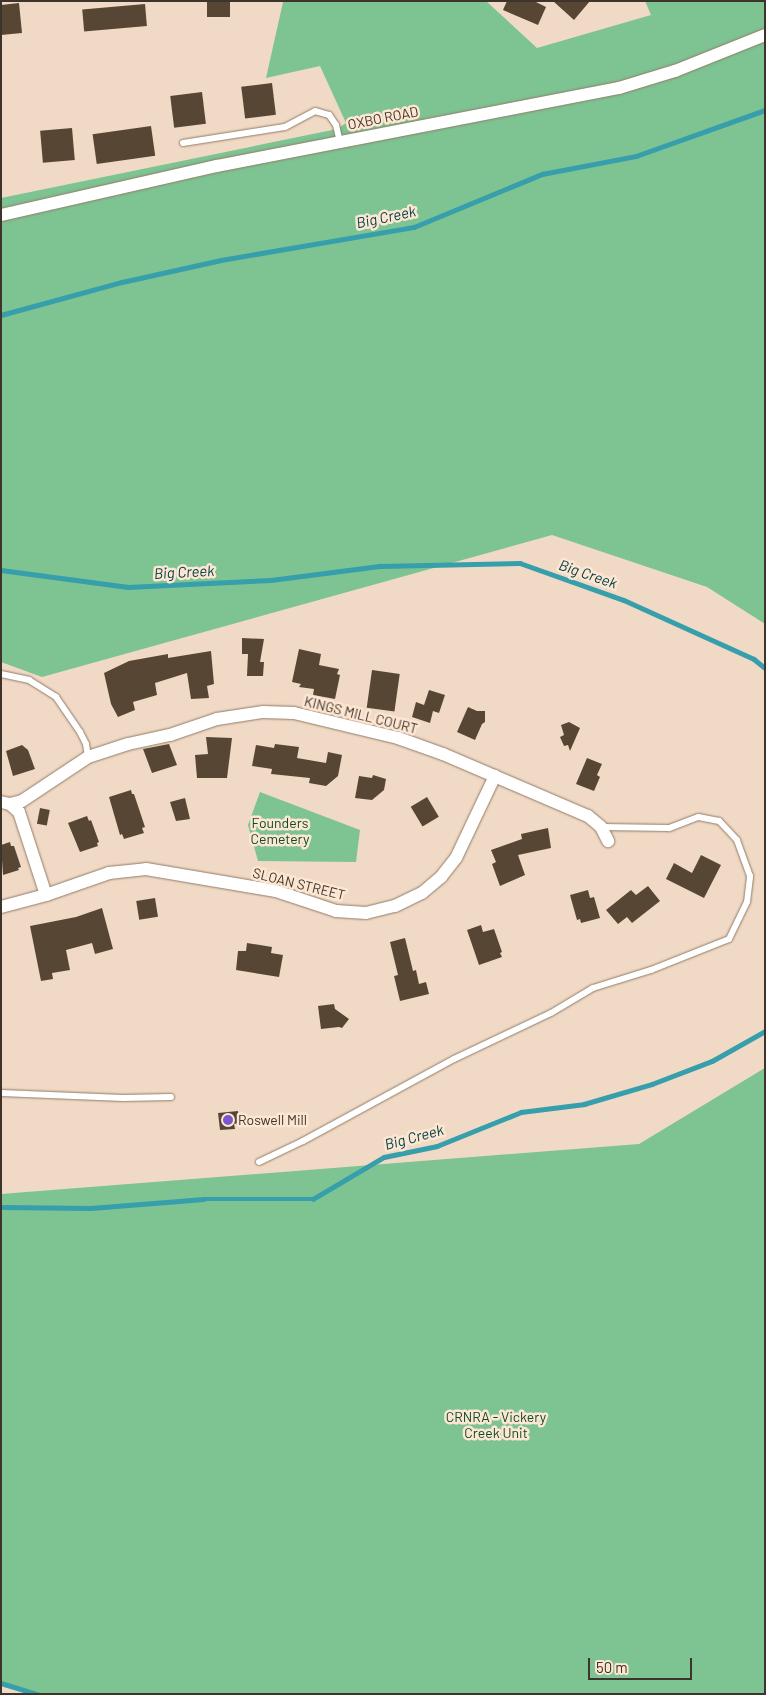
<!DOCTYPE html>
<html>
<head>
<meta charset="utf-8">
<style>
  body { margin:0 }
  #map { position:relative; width:766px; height:1695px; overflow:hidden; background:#f1dac5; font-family:Barlow,sans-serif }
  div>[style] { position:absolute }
  .green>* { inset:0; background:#7ec392 }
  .stream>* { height:4.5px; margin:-2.25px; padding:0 2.25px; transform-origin:2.25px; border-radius:2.25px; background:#379eab }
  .building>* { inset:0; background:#584634; transform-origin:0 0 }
  .roads { filter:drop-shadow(0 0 1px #907c69) drop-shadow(0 0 1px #907c69) }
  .service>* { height:6px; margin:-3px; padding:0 3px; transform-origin:3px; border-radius:3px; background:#fff }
  .minor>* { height:12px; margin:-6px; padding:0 6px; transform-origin:6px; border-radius:6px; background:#fff }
  .dots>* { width:14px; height:14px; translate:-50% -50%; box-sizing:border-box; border:2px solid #fee7d2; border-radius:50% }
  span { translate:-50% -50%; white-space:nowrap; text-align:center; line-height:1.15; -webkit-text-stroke:5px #fee7d2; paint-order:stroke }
  .street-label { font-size:14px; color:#3d342c }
  .park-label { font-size:14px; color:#0a4c27 }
  .poi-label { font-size:14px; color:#3d342c }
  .left { translate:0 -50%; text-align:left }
  .water-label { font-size:15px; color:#004148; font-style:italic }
  .frame { position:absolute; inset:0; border:2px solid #3d342c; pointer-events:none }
  .scale { position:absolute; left:588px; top:1658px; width:104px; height:22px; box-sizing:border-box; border:2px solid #3d342c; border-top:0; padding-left:6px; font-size:15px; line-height:18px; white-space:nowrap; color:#3d342c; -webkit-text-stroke:4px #fee7d2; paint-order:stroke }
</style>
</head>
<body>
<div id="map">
  <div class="green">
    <i style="clip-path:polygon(291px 1px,486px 1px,537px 48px,651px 15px,645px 1px,765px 1px,765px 624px,707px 587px,552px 535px,42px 677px,1px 662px,1px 198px,337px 129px,346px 123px,320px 66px,266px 78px,283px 2px)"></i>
    <i style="clip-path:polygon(260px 792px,360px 830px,356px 862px,258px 861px,248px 825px)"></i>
    <i style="clip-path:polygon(765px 1068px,765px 1694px,32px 1694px,1px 1684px,1px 1194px,639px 1144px)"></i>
  </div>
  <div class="stream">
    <i style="left:1px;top:315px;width:125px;rotate:-15.3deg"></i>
    <i style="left:122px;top:282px;width:101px;rotate:-12.5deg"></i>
    <i style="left:221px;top:260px;width:196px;rotate:-9.7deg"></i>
    <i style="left:414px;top:227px;width:139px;rotate:-22.5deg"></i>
    <i style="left:542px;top:174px;width:96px;rotate:-10.8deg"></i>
    <i style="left:636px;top:156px;width:137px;rotate:-19.6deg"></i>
    <i style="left:1px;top:570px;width:128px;rotate:7.6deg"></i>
    <i style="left:128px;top:587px;width:143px;rotate:-2.8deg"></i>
    <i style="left:271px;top:580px;width:111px;rotate:-7.3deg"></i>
    <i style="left:381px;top:566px;width:139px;rotate:-1.2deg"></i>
    <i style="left:520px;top:563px;width:110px;rotate:19.6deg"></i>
    <i style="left:624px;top:600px;width:143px;rotate:24.4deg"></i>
    <i style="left:754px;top:659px;width:14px;rotate:39deg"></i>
    <i style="left:1px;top:1207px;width:90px;rotate:0.6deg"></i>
    <i style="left:91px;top:1208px;width:113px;rotate:-4.6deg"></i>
    <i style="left:204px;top:1199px;width:109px"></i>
    <i style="left:313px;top:1199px;width:82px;rotate:-30.6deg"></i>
    <i style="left:384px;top:1157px;width:54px;rotate:-11.7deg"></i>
    <i style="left:437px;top:1146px;width:91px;rotate:-22deg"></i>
    <i style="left:521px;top:1112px;width:64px;rotate:-7.2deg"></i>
    <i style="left:584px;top:1104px;width:71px;rotate:-16.4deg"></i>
    <i style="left:652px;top:1084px;width:64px;rotate:-21deg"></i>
    <i style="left:712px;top:1061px;width:61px;rotate:-29.5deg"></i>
    <i style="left:1px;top:1683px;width:39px;rotate:17deg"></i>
  </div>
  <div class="building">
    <i style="left:207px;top:1px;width:23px;height:16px"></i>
    <i style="clip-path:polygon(507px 1px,534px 1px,546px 7px,538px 25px,503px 10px)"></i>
    <i style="clip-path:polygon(553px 1px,590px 1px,574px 20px)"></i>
    <i style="clip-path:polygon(19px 3px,22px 33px,1px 35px,1px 5px)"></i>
    <i style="left:145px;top:4px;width:22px;height:63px;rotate:85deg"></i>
    <i style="left:272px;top:83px;width:32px;height:31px;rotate:83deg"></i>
    <i style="left:202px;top:92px;width:32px;height:32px;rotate:83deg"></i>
    <i style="left:151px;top:126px;width:30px;height:59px;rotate:82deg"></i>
    <i style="left:72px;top:128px;width:32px;height:32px;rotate:85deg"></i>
    <i style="clip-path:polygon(242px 638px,264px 639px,260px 662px,264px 662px,263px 676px,247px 676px,248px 654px,242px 654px)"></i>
    <i style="clip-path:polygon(299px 649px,321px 654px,319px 665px,339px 669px,337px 674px,340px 675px,335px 699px,313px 695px,314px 689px,299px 687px,301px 684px,292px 682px)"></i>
    <i style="clip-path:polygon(211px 651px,214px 684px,207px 686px,209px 698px,191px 699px,187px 673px,155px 683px,157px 695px,133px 702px,135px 710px,118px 717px,111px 704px,104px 673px,129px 661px,168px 654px,168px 658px)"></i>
    <i style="left:372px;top:670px;width:28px;height:38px;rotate:8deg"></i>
    <i style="clip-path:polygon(429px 690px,445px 695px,439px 713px,433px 711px,430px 723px,412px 717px,416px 702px,424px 705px)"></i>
    <i style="clip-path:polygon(468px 707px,477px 711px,485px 711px,485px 722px,482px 724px,475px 740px,457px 732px)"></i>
    <i style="clip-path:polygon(569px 722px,580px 728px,570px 751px,568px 745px,564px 746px,560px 737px,564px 735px,561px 725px)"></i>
    <i style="clip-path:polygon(206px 737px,232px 738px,227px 778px,197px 778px,195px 755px,208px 754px)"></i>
    <i style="clip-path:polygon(169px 744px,177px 765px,152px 773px,143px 749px)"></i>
    <i style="clip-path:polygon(275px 744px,299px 747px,297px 758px,326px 763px,328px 752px,342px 755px,338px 776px,326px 786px,309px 783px,310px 778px,271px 774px,272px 769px,252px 766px,256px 745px,274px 748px)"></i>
    <i style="clip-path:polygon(22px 745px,28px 750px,35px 769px,13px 776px,6px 751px)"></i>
    <i style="clip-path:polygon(587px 758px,602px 764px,597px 775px,600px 777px,594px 791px,576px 784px)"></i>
    <i style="clip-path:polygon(373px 775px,386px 779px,384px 790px,372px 800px,355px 798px,359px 776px,372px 778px)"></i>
    <i style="clip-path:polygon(131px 790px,132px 794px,134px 794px,145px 827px,142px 828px,144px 833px,124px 839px,122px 834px,120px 835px,109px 797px)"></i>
    <i style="left:427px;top:797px;width:23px;height:19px;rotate:59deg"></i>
    <i style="clip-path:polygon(185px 798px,190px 819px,176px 821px,170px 802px)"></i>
    <i style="left:40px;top:808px;width:10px;height:16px;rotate:11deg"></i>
    <i style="clip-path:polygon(87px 816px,89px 821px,91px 820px,99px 842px,97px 843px,98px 846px,80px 852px,68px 823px)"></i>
    <i style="clip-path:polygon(548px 828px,551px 848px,518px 855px,525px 875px,500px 886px,492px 864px,496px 862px,491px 850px,522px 839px,521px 834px)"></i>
    <i style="clip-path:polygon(10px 842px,11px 846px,14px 846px,21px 867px,18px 868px,19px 870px,3px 875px,1px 845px)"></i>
    <i style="clip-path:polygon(701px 855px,721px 865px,704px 898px,666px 879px,674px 863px,692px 873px)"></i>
    <i style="clip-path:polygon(648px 886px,660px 901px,632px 923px,627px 917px,618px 924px,606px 910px,631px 890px,636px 895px)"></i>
    <i style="clip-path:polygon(588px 890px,590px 898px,594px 897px,600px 918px,581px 923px,580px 919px,577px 920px,570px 895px)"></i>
    <i style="left:155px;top:898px;width:19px;height:19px;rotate:81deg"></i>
    <i style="clip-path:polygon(102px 908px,113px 949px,95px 954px,92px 943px,66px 950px,70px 970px,52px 973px,53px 979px,41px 981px,30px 926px,76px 917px)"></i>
    <i style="clip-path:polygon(481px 925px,483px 932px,494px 929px,502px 952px,500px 953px,502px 957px,479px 965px,467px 930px)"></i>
    <i style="clip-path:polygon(405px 938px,413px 971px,416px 970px,419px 984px,426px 982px,429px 994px,400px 1001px,394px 976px,398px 975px,390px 942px)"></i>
    <i style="clip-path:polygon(247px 943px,272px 947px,271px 953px,283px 955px,279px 977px,236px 970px,238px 951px,246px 951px)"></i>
    <i style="clip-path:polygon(334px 1004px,335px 1009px,349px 1019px,342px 1028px,339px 1027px,321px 1029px,318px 1006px)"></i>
    <i style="clip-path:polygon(238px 1111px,239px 1123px,234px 1124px,235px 1129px,220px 1130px,218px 1113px)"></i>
  </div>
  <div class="roads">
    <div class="service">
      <i style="left:183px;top:143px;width:103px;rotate:-8.9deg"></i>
      <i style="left:285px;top:127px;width:34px;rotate:-28deg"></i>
      <i style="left:315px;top:111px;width:15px;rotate:16deg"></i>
      <i style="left:329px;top:115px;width:12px;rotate:55deg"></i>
      <i style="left:336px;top:125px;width:17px;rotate:77deg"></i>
      <i style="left:1px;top:674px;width:29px;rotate:12deg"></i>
      <i style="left:29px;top:680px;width:32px;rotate:32deg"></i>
      <i style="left:56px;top:697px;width:42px;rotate:55.6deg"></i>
      <i style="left:80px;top:732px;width:13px;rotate:63deg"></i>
      <i style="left:86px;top:744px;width:13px;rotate:81deg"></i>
      <i style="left:1px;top:1093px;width:122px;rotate:2.3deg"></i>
      <i style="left:123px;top:1098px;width:48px;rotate:-1.2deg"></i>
      <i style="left:259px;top:1162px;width:49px;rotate:-25.5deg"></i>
      <i style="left:303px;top:1141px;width:172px;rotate:-28.5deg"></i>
      <i style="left:454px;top:1059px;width:107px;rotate:-25.4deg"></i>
      <i style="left:551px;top:1013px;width:49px;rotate:-30.8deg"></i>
      <i style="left:593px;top:988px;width:61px;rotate:-17.2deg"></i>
      <i style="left:651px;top:970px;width:84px;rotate:-21.7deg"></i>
      <i style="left:729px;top:939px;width:41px;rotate:-64.1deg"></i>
      <i style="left:747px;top:902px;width:26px;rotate:-83deg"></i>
      <i style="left:750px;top:876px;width:38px;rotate:-110deg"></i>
      <i style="left:737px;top:840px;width:26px;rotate:-133deg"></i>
      <i style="left:719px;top:821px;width:21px;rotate:-169deg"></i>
      <i style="left:698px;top:817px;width:31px;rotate:159deg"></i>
      <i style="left:669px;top:828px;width:67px;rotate:-179.1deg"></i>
    </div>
    <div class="minor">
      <i style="left:1px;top:215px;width:221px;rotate:-12.8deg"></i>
      <i style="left:217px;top:166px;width:409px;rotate:-11deg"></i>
      <i style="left:619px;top:88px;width:59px;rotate:-16.9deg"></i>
      <i style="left:675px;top:71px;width:97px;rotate:-21.8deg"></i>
      <i style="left:1px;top:802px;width:9px;rotate:13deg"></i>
      <i style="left:10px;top:804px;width:12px;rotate:42deg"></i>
      <i style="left:19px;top:812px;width:87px;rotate:72deg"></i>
      <i style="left:10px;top:804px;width:12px;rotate:-14deg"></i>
      <i style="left:22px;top:801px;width:79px;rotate:-33.7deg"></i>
      <i style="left:88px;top:757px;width:42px;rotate:-18deg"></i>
      <i style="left:128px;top:744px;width:43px;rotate:-12.1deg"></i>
      <i style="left:170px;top:735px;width:50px;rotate:-18.8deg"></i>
      <i style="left:217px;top:719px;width:47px;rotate:-8.7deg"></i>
      <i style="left:263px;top:712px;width:31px;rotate:2deg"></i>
      <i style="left:294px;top:713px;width:107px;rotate:13.5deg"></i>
      <i style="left:398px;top:738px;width:48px;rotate:19.6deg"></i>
      <i style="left:443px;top:754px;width:158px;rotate:23.2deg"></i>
      <i style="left:588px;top:816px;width:17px;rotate:40deg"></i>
      <i style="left:601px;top:827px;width:16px;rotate:63deg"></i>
      <i style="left:1px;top:907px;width:47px;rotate:-14.9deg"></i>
      <i style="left:46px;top:895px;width:67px;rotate:-19.2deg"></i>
      <i style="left:109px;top:873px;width:37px;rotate:-6deg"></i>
      <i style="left:146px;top:869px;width:132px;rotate:9.6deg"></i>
      <i style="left:276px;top:891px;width:63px;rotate:18.4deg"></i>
      <i style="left:336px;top:911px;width:30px;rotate:4deg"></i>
      <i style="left:366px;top:913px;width:30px;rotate:-14deg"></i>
      <i style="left:395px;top:906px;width:30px;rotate:-26deg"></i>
      <i style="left:422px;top:893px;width:25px;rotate:-40deg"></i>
      <i style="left:441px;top:877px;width:24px;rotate:-52deg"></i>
      <i style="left:456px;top:858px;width:91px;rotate:-64.6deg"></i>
    </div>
  </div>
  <div class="dots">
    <i style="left:228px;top:1120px;background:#7a56cf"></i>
  </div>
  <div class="street-label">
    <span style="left:383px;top:118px;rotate:-11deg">OXBO ROAD</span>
    <span style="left:361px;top:715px;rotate:14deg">KINGS MILL COURT</span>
    <span style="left:299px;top:884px;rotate:14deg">SLOAN STREET</span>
  </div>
  <div class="park-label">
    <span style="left:280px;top:831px">Founders<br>Cemetery</span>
    <span style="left:496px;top:1425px">CRNRA - Vickery<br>Creek Unit</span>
  </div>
  <div class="poi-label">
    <span class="left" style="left:238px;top:1120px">Roswell Mill</span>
  </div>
  <div class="water-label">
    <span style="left:386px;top:217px;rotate:-12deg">Big Creek</span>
    <span style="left:184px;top:572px;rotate:-3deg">Big Creek</span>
    <span style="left:588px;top:574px;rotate:19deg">Big Creek</span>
    <span style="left:414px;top:1137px;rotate:-15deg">Big Creek</span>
  </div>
  <div class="frame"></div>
  <div class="scale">50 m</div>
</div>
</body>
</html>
